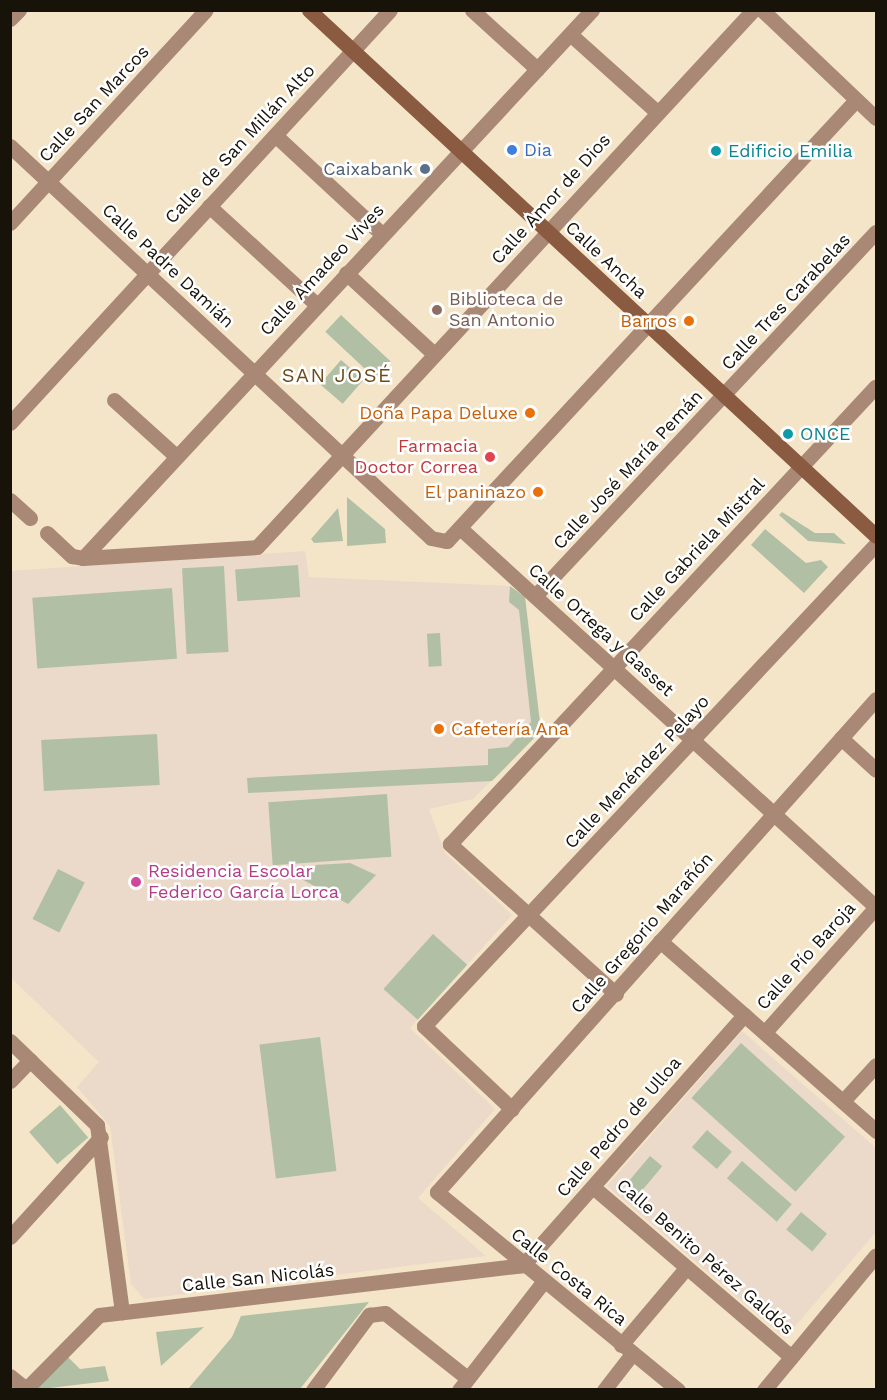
<!DOCTYPE html>
<html>
<head>
<meta charset="utf-8">
<style>
  body { margin:0 }
  #map { position:relative; width:887px; height:1400px; overflow:hidden; background:#f4e5c9; font-family:"Work Sans",sans-serif }
  div>[style] { position:absolute }
  .education>* { inset:0; background:#ebd9c9 }
  .green>* { inset:0; background:#b1c0a4; transform-origin:0 0 }
  .street>* { height:15px; margin:-7.5px; padding:0 7.5px; transform-origin:7.5px; border-radius:7.5px; background:#aa8876 }
  .secondary>* { height:15px; margin:-7.5px; padding:0 7.5px; transform-origin:7.5px; border-radius:7.5px; background:#8a5a41 }
  .dots>* { width:16px; height:16px; translate:-50% -50%; box-sizing:border-box; border:3px solid #fff; border-radius:50% }
  span { translate:-50% -50%; white-space:nowrap; text-align:center; line-height:1.15; -webkit-text-stroke:5px #fff; paint-order:stroke }
  .street-label { font-size:18px; color:#181309 }
  .shop-label { font-size:18px; color:#366cbe }
  .left { translate:0 -50%; text-align:left }
  .culture-label { font-size:18px; color:#0d838f }
  .service-label { font-size:18px; color:#4e5e75 }
  .right { translate:-100% -50%; text-align:right }
  .education-label { font-size:18px; color:#785e54 }
  .food-label { font-size:18px; color:#c56008 }
  .health-label { font-size:18px; color:#be3a42 }
  .hotel-label { font-size:18px; color:#b23c85 }
  .neighbourhood-label { font-size:20px; color:#6e4a1a; letter-spacing:1.5px }
  .frame { position:absolute; inset:0; border:12px solid #181309; pointer-events:none }
</style>
</head>
<body>
<div id="map">
  <div class="education">
    <i style="clip-path:polygon(305px 551px,309px 577px,510px 586px,525px 597px,541px 731px,473px 799px,429px 809px,445px 853px,512px 915px,410px 1028px,495px 1109px,418px 1198px,486px 1256px,144px 1299px,131px 1284px,110px 1126px,77px 1087px,99px 1062px,11px 978px,10px 571px)"></i>
    <i style="clip-path:polygon(742px 1031px,876px 1148px,876px 1232px,785px 1338px,607px 1186px)"></i>
  </div>
  <div class="green">
    <i style="left:341px;top:315px;width:68px;height:23px;rotate:43deg"></i>
    <i style="left:341px;top:360px;width:30px;height:32px;rotate:41deg"></i>
    <i style="clip-path:polygon(347px 497px,385px 529px,386px 543px,347px 546px)"></i>
    <i style="clip-path:polygon(338px 508px,343px 541px,314px 543px,311px 539px)"></i>
    <i style="clip-path:polygon(782px 512px,815px 533px,834px 533px,846px 544px,808px 541px,779px 515px)"></i>
    <i style="clip-path:polygon(765px 529px,806px 563px,821px 560px,828px 567px,804px 593px,751px 545px)"></i>
    <i style="left:298px;top:565px;width:32px;height:63px;rotate:86deg"></i>
    <i style="left:224px;top:566px;width:86px;height:42px;rotate:87deg"></i>
    <i style="clip-path:polygon(510px 586px,525px 597px,541px 731px,492px 781px,248px 793px,247px 778px,488px 765px,488px 749px,508px 747px,531px 722px,519px 610px,509px 602px)"></i>
    <i style="left:172px;top:588px;width:71px;height:140px;rotate:86deg"></i>
    <i style="left:440px;top:633px;width:33px;height:13px;rotate:87deg"></i>
    <i style="left:157px;top:734px;width:51px;height:116px;rotate:87deg"></i>
    <i style="left:387px;top:794px;width:63px;height:119px;rotate:86deg"></i>
    <i style="clip-path:polygon(350px 863px,376px 875px,348px 904px,279px 867px)"></i>
    <i style="left:58px;top:869px;width:30px;height:56px;rotate:27deg"></i>
    <i style="left:433px;top:934px;width:46px;height:74px;rotate:42deg"></i>
    <i style="left:320px;top:1037px;width:135px;height:61px;rotate:83deg"></i>
    <i style="left:741px;top:1043px;width:140px;height:74px;rotate:42deg"></i>
    <i style="left:60px;top:1105px;width:43px;height:41px;rotate:49deg"></i>
    <i style="left:707px;top:1130px;width:33px;height:23px;rotate:41deg"></i>
    <i style="left:650px;top:1156px;width:16px;height:37px;rotate:40deg"></i>
    <i style="left:742px;top:1161px;width:66px;height:23px;rotate:41deg"></i>
    <i style="left:801px;top:1212px;width:34px;height:23px;rotate:40deg"></i>
    <i style="clip-path:polygon(369px 1302px,300px 1389px,188px 1389px,232px 1337px,241px 1316px)"></i>
    <i style="clip-path:polygon(204px 1327px,161px 1366px,156px 1332px)"></i>
    <i style="clip-path:polygon(67px 1356px,80px 1369px,105px 1366px,109px 1381px,33px 1390px)"></i>
  </div>
  <div class="street">
    <i style="left:472px;top:10px;width:88px;rotate:42.2deg"></i>
    <i style="left:762px;top:10px;width:157px;rotate:43.5deg"></i>
    <i style="left:10px;top:19px;width:13px;rotate:-45deg"></i>
    <i style="left:570px;top:34px;width:117px;rotate:41.9deg"></i>
    <i style="left:275px;top:135px;width:146px;rotate:42.8deg"></i>
    <i style="left:10px;top:146px;width:575px;rotate:42.96deg"></i>
    <i style="left:431px;top:538px;width:16px;rotate:11deg"></i>
    <i style="left:447px;top:541px;width:601px;rotate:-47.16deg"></i>
    <i style="left:209px;top:206px;width:145px;rotate:42.5deg"></i>
    <i style="left:10px;top:223px;width:289px;rotate:-47.4deg"></i>
    <i style="left:346px;top:273px;width:120px;rotate:42.6deg"></i>
    <i style="left:114px;top:400px;width:84px;rotate:42.1deg"></i>
    <i style="left:10px;top:423px;width:561px;rotate:-47.38deg"></i>
    <i style="left:10px;top:500px;width:27px;rotate:42deg"></i>
    <i style="left:460px;top:528px;width:563px;rotate:42.34deg"></i>
    <i style="left:47px;top:533px;width:34px;rotate:43deg"></i>
    <i style="left:72px;top:556px;width:11px;rotate:10deg"></i>
    <i style="left:83px;top:558px;width:174px;rotate:-3.6deg"></i>
    <i style="left:257px;top:547px;width:731px;rotate:-47.27deg"></i>
    <i style="left:83px;top:558px;width:748px;rotate:-47.11deg"></i>
    <i style="left:535px;top:596px;width:499px;rotate:-46.9deg"></i>
    <i style="left:841px;top:738px;width:47px;rotate:42.4deg"></i>
    <i style="left:660px;top:941px;width:288px;rotate:41.3deg"></i>
    <i style="left:616px;top:994px;width:224px;rotate:-137.9deg"></i>
    <i style="left:450px;top:844px;width:625px;rotate:-47.07deg"></i>
    <i style="left:765px;top:1032px;width:167px;rotate:-48.4deg"></i>
    <i style="left:10px;top:1041px;width:121px;rotate:44deg"></i>
    <i style="left:97px;top:1125px;width:189px;rotate:82.4deg"></i>
    <i style="left:10px;top:1081px;width:29px;rotate:-46deg"></i>
    <i style="left:843px;top:1101px;width:49px;rotate:-47.5deg"></i>
    <i style="left:512px;top:1109px;width:121px;rotate:-136.7deg"></i>
    <i style="left:424px;top:1026px;width:661px;rotate:-46.84deg"></i>
    <i style="left:593px;top:1187px;width:261px;rotate:40.6deg"></i>
    <i style="left:10px;top:1237px;width:135px;rotate:-47.7deg"></i>
    <i style="left:621px;top:1345px;width:101px;rotate:-49.8deg"></i>
    <i style="left:10px;top:1376px;width:21px;rotate:39deg"></i>
    <i style="left:26px;top:1389px;width:104px;rotate:-45.4deg"></i>
    <i style="left:99px;top:1315px;width:427px;rotate:-6.7deg"></i>
    <i style="left:523px;top:1265px;width:334px;rotate:-48.5deg"></i>
    <i style="left:313px;top:1390px;width:94px;rotate:-53.3deg"></i>
    <i style="left:369px;top:1315px;width:16px;rotate:-7deg"></i>
    <i style="left:385px;top:1313px;width:105px;rotate:38.4deg"></i>
    <i style="left:459px;top:1390px;width:137px;rotate:-52.1deg"></i>
    <i style="left:604px;top:1390px;width:46px;rotate:-52.1deg"></i>
    <i style="left:678px;top:1390px;width:312px;rotate:-140.6deg"></i>
    <i style="left:437px;top:1192px;width:660px;rotate:-48.32deg"></i>
    <i style="left:764px;top:1390px;width:175px;rotate:-50.3deg"></i>
  </div>
  <div class="secondary">
    <i style="left:309px;top:10px;width:773px;rotate:42.85deg"></i>
  </div>
  <div class="dots">
    <i style="left:512px;top:150px;background:#3f7fe0"></i>
    <i style="left:716px;top:151px;background:#0f9aa8"></i>
    <i style="left:425px;top:169px;background:#5c6f8a"></i>
    <i style="left:437px;top:310px;background:#8d6e63"></i>
    <i style="left:689px;top:321px;background:#e8710a"></i>
    <i style="left:530px;top:413px;background:#e8710a"></i>
    <i style="left:788px;top:434px;background:#0f9aa8"></i>
    <i style="left:490px;top:457px;background:#e0444e"></i>
    <i style="left:538px;top:492px;background:#e8710a"></i>
    <i style="left:439px;top:729px;background:#e8710a"></i>
    <i style="left:136px;top:882px;background:#d1479c"></i>
  </div>
  <div class="street-label">
    <span style="left:94px;top:104px;rotate:-47deg">Calle San Marcos</span>
    <span style="left:240px;top:144px;rotate:-47deg">Calle de San Millán Alto</span>
    <span style="left:551px;top:199px;rotate:-48deg">Calle Amor de Dios</span>
    <span style="left:606px;top:260px;rotate:43deg">Calle Ancha</span>
    <span style="left:168px;top:266px;rotate:43deg">Calle Padre Damián</span>
    <span style="left:322px;top:270px;rotate:-47deg">Calle Amadeo Vives</span>
    <span style="left:786px;top:302px;rotate:-47deg">Calle Tres Carabelas</span>
    <span style="left:628px;top:470px;rotate:-47deg">Calle José María Pemán</span>
    <span style="left:697px;top:550px;rotate:-47deg">Calle Gabriela Mistral</span>
    <span style="left:601px;top:630px;rotate:42deg">Calle Ortega y Gasset</span>
    <span style="left:637px;top:772px;rotate:-47deg">Calle Menéndez Pelayo</span>
    <span style="left:642px;top:933px;rotate:-49deg">Calle Gregorio Marañón</span>
    <span style="left:806px;top:956px;rotate:-48deg">Calle Pío Baroja</span>
    <span style="left:619px;top:1127px;rotate:-49deg">Calle Pedro de Ulloa</span>
    <span style="left:705px;top:1257px;rotate:41deg">Calle Benito Pérez Galdós</span>
    <span style="left:569px;top:1277px;rotate:39deg">Calle Costa Rica</span>
    <span style="left:258px;top:1278px;rotate:-6deg">Calle San Nicolás</span>
  </div>
  <div class="shop-label">
    <span class="left" style="left:524px;top:150px">Dia</span>
  </div>
  <div class="culture-label">
    <span class="left" style="left:728px;top:151px">Edificio Emilia</span>
    <span class="left" style="left:800px;top:434px">ONCE</span>
  </div>
  <div class="service-label">
    <span class="right" style="left:413px;top:169px">Caixabank</span>
  </div>
  <div class="education-label">
    <span class="left" style="left:449px;top:310px">Biblioteca de<br>San Antonio</span>
  </div>
  <div class="food-label">
    <span class="right" style="left:677px;top:321px">Barros</span>
    <span class="right" style="left:518px;top:413px">Doña Papa Deluxe</span>
    <span class="right" style="left:526px;top:492px">El paninazo</span>
    <span class="left" style="left:451px;top:729px">Cafetería Ana</span>
  </div>
  <div class="health-label">
    <span class="right" style="left:478px;top:457px">Farmacia<br>Doctor Correa</span>
  </div>
  <div class="hotel-label">
    <span class="left" style="left:148px;top:882px">Residencia Escolar<br>Federico García Lorca</span>
  </div>
  <div class="neighbourhood-label">
    <span style="left:337px;top:375px">SAN JOSÉ</span>
  </div>
  <div class="frame"></div>
</div>
</body>
</html>
